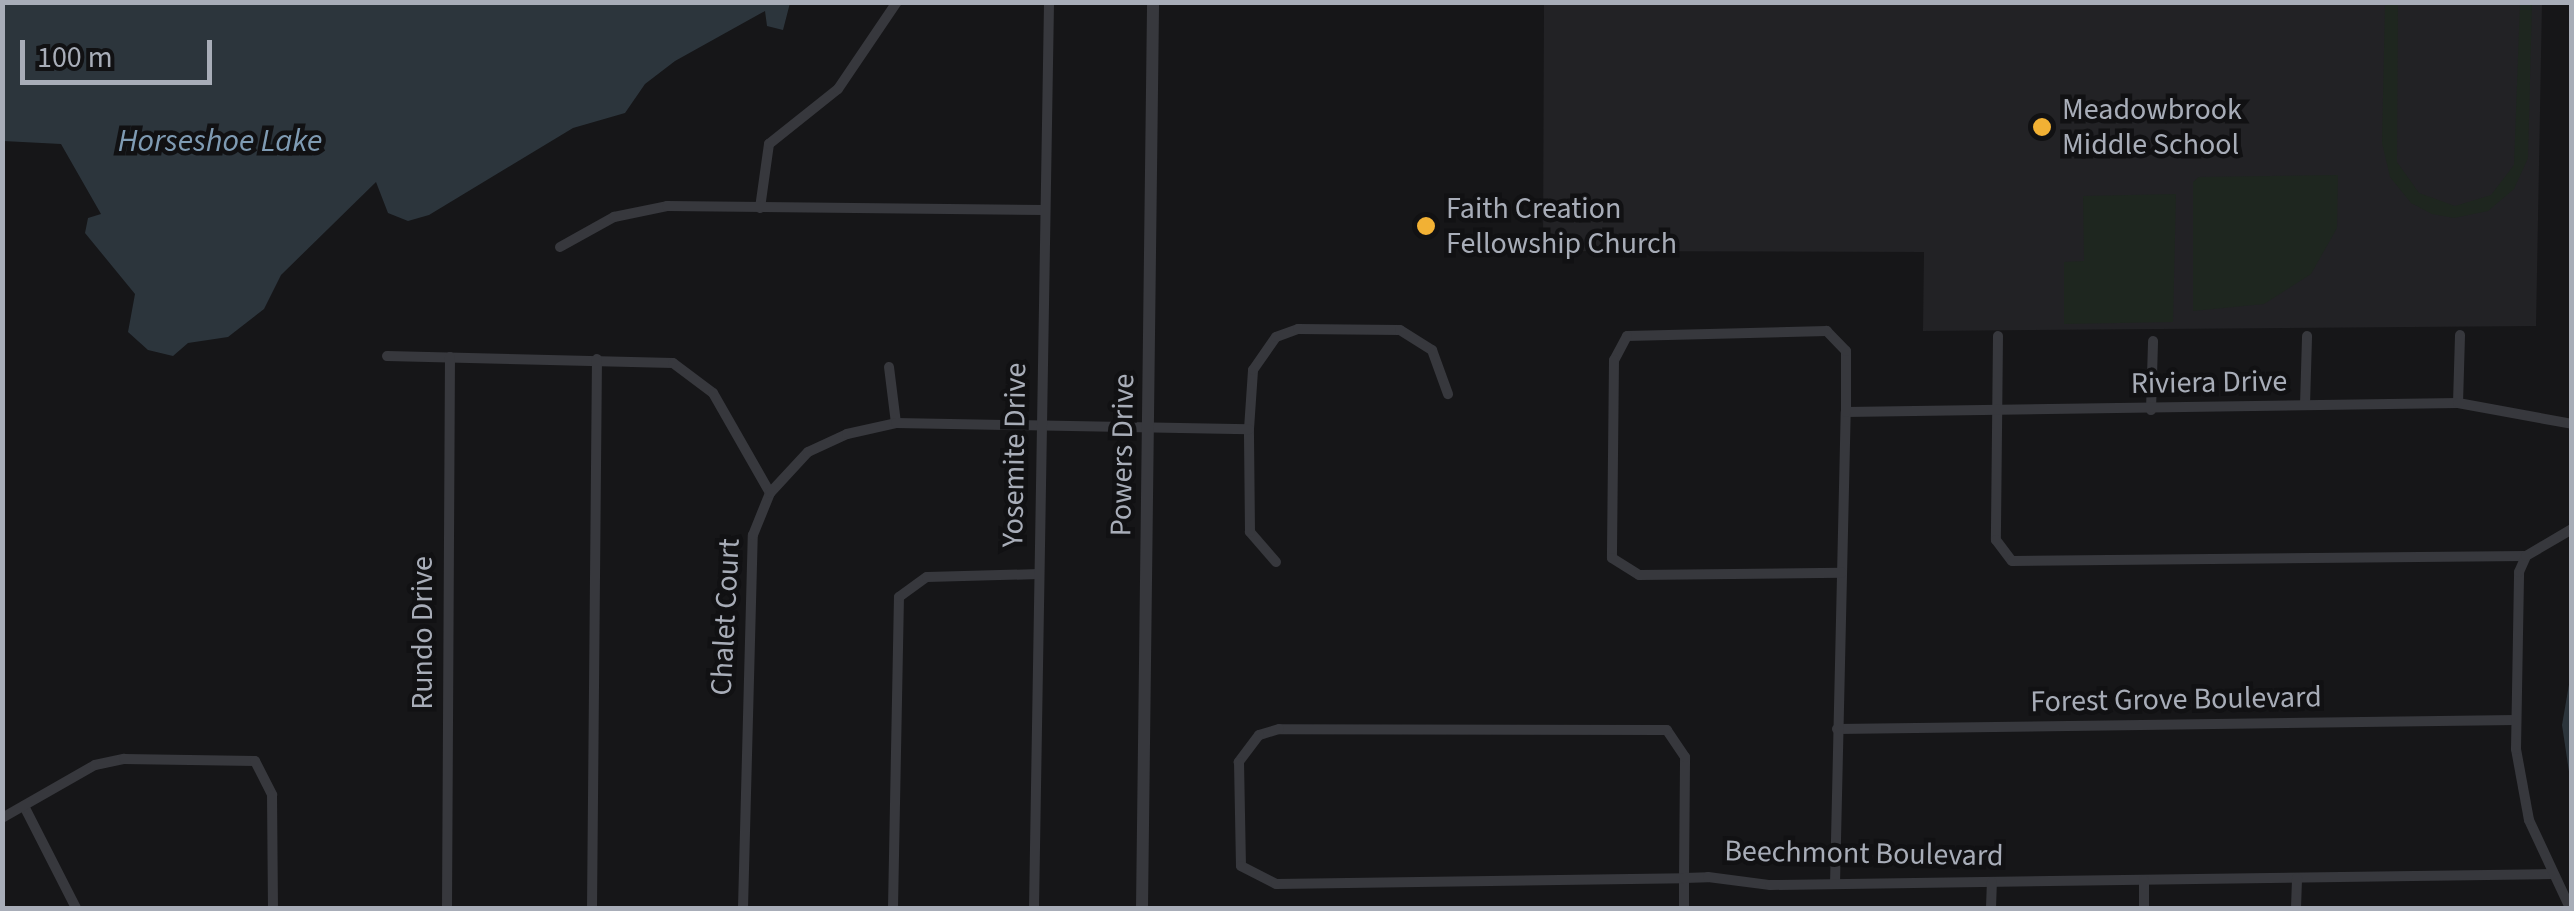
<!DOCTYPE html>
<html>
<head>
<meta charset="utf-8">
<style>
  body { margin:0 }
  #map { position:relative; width:2574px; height:911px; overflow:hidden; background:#161618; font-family:"Source Sans 3",sans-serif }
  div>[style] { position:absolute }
  .built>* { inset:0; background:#222225 }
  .green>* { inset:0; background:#1e261f }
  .water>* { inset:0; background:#2c353c }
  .minor>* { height:10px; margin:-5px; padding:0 5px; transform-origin:5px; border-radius:5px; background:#37383d }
  .tertiary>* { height:12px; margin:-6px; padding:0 6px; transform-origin:6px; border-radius:6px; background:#37383d }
  .dots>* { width:28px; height:28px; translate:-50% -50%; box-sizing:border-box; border:5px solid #111113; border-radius:50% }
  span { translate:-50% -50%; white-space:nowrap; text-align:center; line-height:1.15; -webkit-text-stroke:9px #111113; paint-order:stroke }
  .poi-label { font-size:30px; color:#a8adb8 }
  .left { translate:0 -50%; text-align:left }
  .street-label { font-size:30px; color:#a8adb8 }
  .water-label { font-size:32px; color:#7f9bb3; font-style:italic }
  .frame { position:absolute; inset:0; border:5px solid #a8adb8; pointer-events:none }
  .scale { position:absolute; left:20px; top:40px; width:192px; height:45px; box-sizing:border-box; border:5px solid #a8adb8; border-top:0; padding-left:12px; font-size:30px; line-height:35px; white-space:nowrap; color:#a8adb8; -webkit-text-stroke:8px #111113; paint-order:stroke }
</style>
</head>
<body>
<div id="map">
  <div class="built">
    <i style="clip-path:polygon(1544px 3px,2542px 3px,2536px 326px,1923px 331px,1924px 252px,1543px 251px)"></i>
  </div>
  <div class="green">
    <i style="clip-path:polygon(2385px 3px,2398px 3px,2397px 162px,2419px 193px,2455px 206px,2491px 195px,2514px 165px,2520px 3px,2532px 3px,2528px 158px,2514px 189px,2488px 211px,2454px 218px,2432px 214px,2411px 203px,2390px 177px,2382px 143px)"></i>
    <i style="clip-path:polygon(2338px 175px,2337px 228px,2311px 274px,2264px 304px,2193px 311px,2193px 182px,2199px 177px)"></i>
    <i style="clip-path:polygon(2176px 194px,2173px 322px,2064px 324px,2064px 262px,2084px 261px,2083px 196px)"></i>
  </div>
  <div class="water">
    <i style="clip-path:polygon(2px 3px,3px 2px,790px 3px,783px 30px,767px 26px,765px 11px,675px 61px,645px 84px,625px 113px,573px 128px,429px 215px,408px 221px,388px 213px,376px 182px,281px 275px,264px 309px,228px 337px,188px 343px,173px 356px,148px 350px,128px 332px,135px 294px,85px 233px,88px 218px,101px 214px,61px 144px,3px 141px)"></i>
    <i style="clip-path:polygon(2571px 673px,2571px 785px,2562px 725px)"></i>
  </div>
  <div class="minor">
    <i style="left:760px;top:208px;width:65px;rotate:-82deg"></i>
    <i style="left:769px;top:144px;width:88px;rotate:-38.6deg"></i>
    <i style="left:838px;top:89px;width:105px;rotate:-55.9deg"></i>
    <i style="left:560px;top:247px;width:62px;rotate:-29.1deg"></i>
    <i style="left:614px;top:217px;width:54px;rotate:-11.7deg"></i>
    <i style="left:667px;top:206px;width:377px;rotate:0.6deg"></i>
    <i style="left:1998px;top:336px;width:204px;rotate:90.6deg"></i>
    <i style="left:1996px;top:540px;width:26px;rotate:53deg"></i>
    <i style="left:2012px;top:561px;width:514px;rotate:-0.56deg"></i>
    <i style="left:387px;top:356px;width:286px;rotate:1.4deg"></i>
    <i style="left:673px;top:363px;width:50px;rotate:36.9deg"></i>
    <i style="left:713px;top:393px;width:115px;rotate:60.3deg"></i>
    <i style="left:889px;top:367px;width:56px;rotate:82.9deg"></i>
    <i style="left:2458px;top:403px;width:68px;rotate:-88.3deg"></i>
    <i style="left:2305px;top:405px;width:69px;rotate:-88.3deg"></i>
    <i style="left:2151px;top:410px;width:69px;rotate:-88.3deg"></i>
    <i style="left:1846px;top:412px;width:612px;rotate:-0.84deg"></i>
    <i style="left:2458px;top:403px;width:116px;rotate:10.4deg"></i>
    <i style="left:1276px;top:562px;width:40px;rotate:-131deg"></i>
    <i style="left:1250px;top:532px;width:103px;rotate:-90.6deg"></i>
    <i style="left:1249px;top:429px;width:59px;rotate:-86.1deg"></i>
    <i style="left:1253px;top:370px;width:40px;rotate:-55.1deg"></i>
    <i style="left:1276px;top:337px;width:23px;rotate:-20deg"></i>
    <i style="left:1298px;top:329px;width:102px;rotate:0.6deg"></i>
    <i style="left:1400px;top:330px;width:38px;rotate:32deg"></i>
    <i style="left:1432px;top:350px;width:47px;rotate:70deg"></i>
    <i style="left:1837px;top:729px;width:679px;rotate:-0.76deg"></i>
    <i style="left:24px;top:806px;width:114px;rotate:63deg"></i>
    <i style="left:2px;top:818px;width:107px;rotate:-29.7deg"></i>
    <i style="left:95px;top:765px;width:30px;rotate:-12deg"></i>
    <i style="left:124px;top:759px;width:131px;rotate:0.9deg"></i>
    <i style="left:255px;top:761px;width:38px;rotate:63deg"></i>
    <i style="left:272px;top:795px;width:113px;rotate:89.5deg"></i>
    <i style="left:1835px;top:884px;width:472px;rotate:-88.7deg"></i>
    <i style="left:1846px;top:412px;width:61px;rotate:-90deg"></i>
    <i style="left:1846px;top:351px;width:28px;rotate:-134deg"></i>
    <i style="left:1827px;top:331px;width:200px;rotate:178.6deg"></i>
    <i style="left:1627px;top:336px;width:27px;rotate:118deg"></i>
    <i style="left:1614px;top:360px;width:198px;rotate:90.6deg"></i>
    <i style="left:1612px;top:558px;width:32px;rotate:32deg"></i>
    <i style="left:1639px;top:575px;width:203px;rotate:-0.6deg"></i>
    <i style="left:447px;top:908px;width:551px;rotate:-89.69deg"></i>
    <i style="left:592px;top:908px;width:549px;rotate:-89.48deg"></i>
    <i style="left:743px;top:908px;width:373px;rotate:-88.5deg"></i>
    <i style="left:753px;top:535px;width:45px;rotate:-68deg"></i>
    <i style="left:770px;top:493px;width:56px;rotate:-47.2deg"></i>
    <i style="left:808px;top:452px;width:43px;rotate:-24.8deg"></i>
    <i style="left:847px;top:434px;width:50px;rotate:-12.7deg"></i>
    <i style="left:896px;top:423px;width:353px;rotate:1deg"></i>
    <i style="left:893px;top:908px;width:311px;rotate:-88.9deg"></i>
    <i style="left:899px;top:597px;width:34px;rotate:-36deg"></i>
    <i style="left:927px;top:577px;width:112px;rotate:-1.5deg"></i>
    <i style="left:1034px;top:908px;width:906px;rotate:-89.05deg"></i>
    <i style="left:1684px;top:908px;width:30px;rotate:-90deg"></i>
    <i style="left:1684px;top:878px;width:121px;rotate:-89.5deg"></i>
    <i style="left:1685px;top:757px;width:32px;rotate:-124deg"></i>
    <i style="left:1667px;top:730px;width:388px;rotate:-179.9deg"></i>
    <i style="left:1279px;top:729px;width:21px;rotate:163deg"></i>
    <i style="left:1259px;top:735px;width:34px;rotate:127deg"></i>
    <i style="left:1239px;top:762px;width:104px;rotate:88.9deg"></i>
    <i style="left:1241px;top:866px;width:39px;rotate:27deg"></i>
    <i style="left:1276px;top:884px;width:408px;rotate:-0.8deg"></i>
    <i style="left:1684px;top:878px;width:24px;rotate:-2deg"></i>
    <i style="left:1708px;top:877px;width:63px;rotate:7.4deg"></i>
    <i style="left:1770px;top:885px;width:783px;rotate:-0.8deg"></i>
    <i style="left:1991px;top:908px;width:26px;rotate:-88deg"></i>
    <i style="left:2144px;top:908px;width:28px;rotate:-90deg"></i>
    <i style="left:2296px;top:908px;width:30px;rotate:-88deg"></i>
    <i style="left:2570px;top:908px;width:97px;rotate:-115deg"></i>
    <i style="left:2529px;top:820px;width:72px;rotate:-100.4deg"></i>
    <i style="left:2516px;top:749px;width:177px;rotate:-89deg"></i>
    <i style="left:2519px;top:572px;width:17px;rotate:-66deg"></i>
    <i style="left:2526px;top:556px;width:53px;rotate:-30.4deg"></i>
  </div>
  <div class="tertiary">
    <i style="left:1142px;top:908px;width:906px;rotate:-89.3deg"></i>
  </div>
  <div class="dots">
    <i style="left:2042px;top:127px;background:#f2b134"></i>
    <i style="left:1426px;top:226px;background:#f2b134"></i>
  </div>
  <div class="poi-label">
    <span class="left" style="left:2062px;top:127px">Meadowbrook<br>Middle School</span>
    <span class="left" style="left:1446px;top:226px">Faith Creation<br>Fellowship Church</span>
  </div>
  <div class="street-label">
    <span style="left:2209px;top:383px;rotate:-1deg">Riviera Drive</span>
    <span style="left:1015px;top:455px;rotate:-89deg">Yosemite Drive</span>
    <span style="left:1123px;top:455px;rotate:-89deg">Powers Drive</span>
    <span style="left:726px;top:617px;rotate:-87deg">Chalet Court</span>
    <span style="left:423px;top:633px;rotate:-90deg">Rundo Drive</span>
    <span style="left:2176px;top:700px;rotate:-1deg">Forest Grove Boulevard</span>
    <span style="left:1864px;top:854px;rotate:1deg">Beechmont Boulevard</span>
  </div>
  <div class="water-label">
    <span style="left:220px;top:141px">Horseshoe Lake</span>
  </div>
  <div class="frame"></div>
  <div class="scale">100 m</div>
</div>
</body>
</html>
